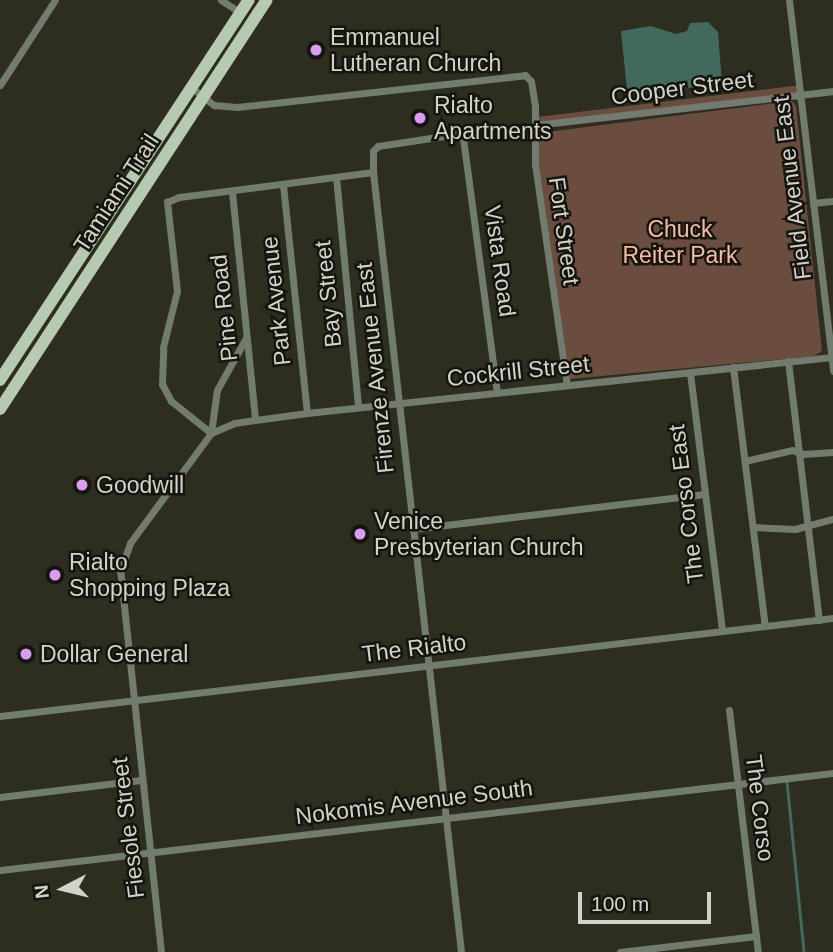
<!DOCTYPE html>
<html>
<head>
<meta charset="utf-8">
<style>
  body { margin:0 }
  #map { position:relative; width:833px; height:952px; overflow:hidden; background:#2d2d20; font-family:Helvetica,sans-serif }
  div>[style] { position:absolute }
  .green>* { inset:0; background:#6b4d3f }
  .water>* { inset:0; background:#426a5c }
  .stream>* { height:2.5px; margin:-1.25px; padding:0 1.25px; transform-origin:1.25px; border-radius:1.25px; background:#426a5c }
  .minor>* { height:7px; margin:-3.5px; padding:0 3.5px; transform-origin:3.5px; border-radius:3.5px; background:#717b6e }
  .primary>* { height:12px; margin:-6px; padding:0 6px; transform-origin:6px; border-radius:6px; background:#b5cab0 }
  .dots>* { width:19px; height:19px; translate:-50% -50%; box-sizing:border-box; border:4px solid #15150f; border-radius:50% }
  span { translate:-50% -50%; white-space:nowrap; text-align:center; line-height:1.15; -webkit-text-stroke:5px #15150f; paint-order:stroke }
  .poi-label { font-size:23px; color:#d2d2ca }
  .left { translate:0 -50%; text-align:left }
  .street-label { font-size:23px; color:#d2d2ca }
  .park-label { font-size:23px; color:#f8bb9d }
  .north { position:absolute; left:28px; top:854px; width:70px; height:70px; -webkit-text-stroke:5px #15150f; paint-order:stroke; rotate:263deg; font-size:19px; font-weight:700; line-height:28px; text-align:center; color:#d2d2ca }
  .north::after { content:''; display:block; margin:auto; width:24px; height:32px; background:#d2d2ca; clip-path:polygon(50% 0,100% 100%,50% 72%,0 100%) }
  .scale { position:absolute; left:578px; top:892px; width:133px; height:32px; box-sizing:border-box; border:4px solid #d2d2ca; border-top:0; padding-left:9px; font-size:21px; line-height:24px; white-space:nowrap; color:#d2d2ca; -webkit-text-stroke:5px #15150f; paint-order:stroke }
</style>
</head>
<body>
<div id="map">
  <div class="green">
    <i style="clip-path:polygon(801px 85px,800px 103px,794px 98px,538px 128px,537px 117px)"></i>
    <i style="clip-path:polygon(792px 101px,796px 106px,822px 351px,814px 356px,570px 379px,537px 151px,539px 133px)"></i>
  </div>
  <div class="water">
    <i style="clip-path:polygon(708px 22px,718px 32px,722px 84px,632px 94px,627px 90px,621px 31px,651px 26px,676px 34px,687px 31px,690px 23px)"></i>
  </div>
  <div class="stream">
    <i style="left:787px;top:781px;width:172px;rotate:84.3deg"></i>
  </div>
  <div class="minor">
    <i style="left:221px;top:0;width:24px;rotate:33deg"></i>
    <i style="left:789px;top:0;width:374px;rotate:83.2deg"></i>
    <i style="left:0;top:85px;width:101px;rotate:-57.1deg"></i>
    <i style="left:192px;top:88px;width:28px;rotate:38deg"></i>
    <i style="left:214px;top:105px;width:23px;rotate:5deg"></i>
    <i style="left:237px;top:107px;width:290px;rotate:-6.3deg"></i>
    <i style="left:525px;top:75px;width:8px;rotate:45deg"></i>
    <i style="left:531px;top:81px;width:25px;rotate:81deg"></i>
    <i style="left:535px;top:106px;width:58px;rotate:90deg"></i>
    <i style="left:535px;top:164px;width:223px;rotate:81.8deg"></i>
    <i style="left:535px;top:125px;width:300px;rotate:-6.5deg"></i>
    <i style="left:336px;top:177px;width:231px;rotate:84.5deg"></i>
    <i style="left:283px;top:185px;width:229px;rotate:84deg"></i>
    <i style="left:232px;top:192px;width:229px;rotate:84.2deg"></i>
    <i style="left:813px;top:203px;width:20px;rotate:-6deg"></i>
    <i style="left:788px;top:361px;width:261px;rotate:83.2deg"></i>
    <i style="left:733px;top:367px;width:261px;rotate:83deg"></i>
    <i style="left:690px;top:373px;width:259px;rotate:82.9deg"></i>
    <i style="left:211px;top:433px;width:51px;rotate:-141.3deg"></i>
    <i style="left:171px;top:401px;width:19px;rotate:-118deg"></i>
    <i style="left:162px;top:384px;width:37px;rotate:-88deg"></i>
    <i style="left:163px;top:347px;width:58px;rotate:-76deg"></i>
    <i style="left:177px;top:291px;width:90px;rotate:-96.4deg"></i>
    <i style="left:167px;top:202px;width:13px;rotate:-23deg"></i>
    <i style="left:179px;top:197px;width:196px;rotate:-7.3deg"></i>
    <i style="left:211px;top:433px;width:43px;rotate:-82.1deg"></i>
    <i style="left:217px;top:390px;width:60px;rotate:-60.9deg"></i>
    <i style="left:745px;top:461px;width:48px;rotate:-13.2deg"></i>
    <i style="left:792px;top:450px;width:12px;rotate:20deg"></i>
    <i style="left:803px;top:454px;width:30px;rotate:-4deg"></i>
    <i style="left:753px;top:527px;width:42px;rotate:2.7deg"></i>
    <i style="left:795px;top:529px;width:39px;rotate:-15deg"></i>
    <i style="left:412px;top:529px;width:295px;rotate:-6.8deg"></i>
    <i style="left:729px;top:710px;width:244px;rotate:83.2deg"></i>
    <i style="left:0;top:716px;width:839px;rotate:-6.71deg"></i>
    <i style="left:0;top:797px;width:142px;rotate:-6.9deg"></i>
    <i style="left:0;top:870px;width:839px;rotate:-6.64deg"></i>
    <i style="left:161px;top:952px;width:383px;rotate:-96.1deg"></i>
    <i style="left:120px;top:571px;width:30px;rotate:-70deg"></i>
    <i style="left:130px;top:543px;width:137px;rotate:-53.6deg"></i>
    <i style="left:211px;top:433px;width:25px;rotate:-23deg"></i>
    <i style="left:234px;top:423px;width:74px;rotate:-7.8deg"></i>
    <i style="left:307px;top:413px;width:529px;rotate:-6.08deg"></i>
    <i style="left:461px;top:952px;width:785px;rotate:-96.44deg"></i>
    <i style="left:373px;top:172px;width:21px;rotate:-90deg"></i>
    <i style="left:373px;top:151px;width:7px;rotate:-45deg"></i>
    <i style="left:378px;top:146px;width:80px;rotate:-8.6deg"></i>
    <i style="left:457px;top:134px;width:7px;rotate:34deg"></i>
    <i style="left:463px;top:138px;width:256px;rotate:82.4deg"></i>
    <i style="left:620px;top:952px;width:137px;rotate:-6.7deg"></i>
  </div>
  <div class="primary">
    <i style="left:0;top:380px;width:454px;rotate:-56.8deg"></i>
    <i style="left:0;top:409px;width:488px;rotate:-56.9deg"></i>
  </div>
  <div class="dots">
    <i style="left:316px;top:50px;background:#da9af6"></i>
    <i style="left:420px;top:118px;background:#da9af6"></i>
    <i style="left:82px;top:485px;background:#da9af6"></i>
    <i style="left:360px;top:534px;background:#da9af6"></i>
    <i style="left:55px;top:575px;background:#da9af6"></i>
    <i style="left:26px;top:654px;background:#da9af6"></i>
  </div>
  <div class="poi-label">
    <span class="left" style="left:330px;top:50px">Emmanuel<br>Lutheran Church</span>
    <span class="left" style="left:434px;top:118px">Rialto<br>Apartments</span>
    <span class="left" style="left:96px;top:485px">Goodwill</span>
    <span class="left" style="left:374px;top:534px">Venice<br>Presbyterian Church</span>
    <span class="left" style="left:69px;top:575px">Rialto<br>Shopping Plaza</span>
    <span class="left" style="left:40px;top:654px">Dollar General</span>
  </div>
  <div class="street-label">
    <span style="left:682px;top:88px;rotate:-7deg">Cooper Street</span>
    <span style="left:792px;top:188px;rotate:-97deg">Field Avenue East</span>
    <span style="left:116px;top:193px;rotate:-57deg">Tamiami Trail</span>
    <span style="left:564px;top:231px;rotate:82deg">Fort Street</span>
    <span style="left:500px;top:261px;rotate:82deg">Vista Road</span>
    <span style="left:328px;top:294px;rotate:-96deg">Bay Street</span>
    <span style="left:276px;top:301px;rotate:-96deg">Park Avenue</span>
    <span style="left:224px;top:308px;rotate:-96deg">Pine Road</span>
    <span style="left:375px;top:368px;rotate:-96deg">Firenze Avenue East</span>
    <span style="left:518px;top:371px;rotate:-6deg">Cockrill Street</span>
    <span style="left:686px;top:504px;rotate:-97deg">The Corso East</span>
    <span style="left:414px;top:648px;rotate:-7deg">The Rialto</span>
    <span style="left:414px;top:802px;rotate:-7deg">Nokomis Avenue South</span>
    <span style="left:760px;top:808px;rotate:83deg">The Corso</span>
    <span style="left:128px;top:828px;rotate:-97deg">Fiesole Street</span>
  </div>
  <div class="park-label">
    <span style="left:680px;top:242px">Chuck<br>Reiter Park</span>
  </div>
  <div class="north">N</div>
  <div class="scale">100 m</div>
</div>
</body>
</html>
